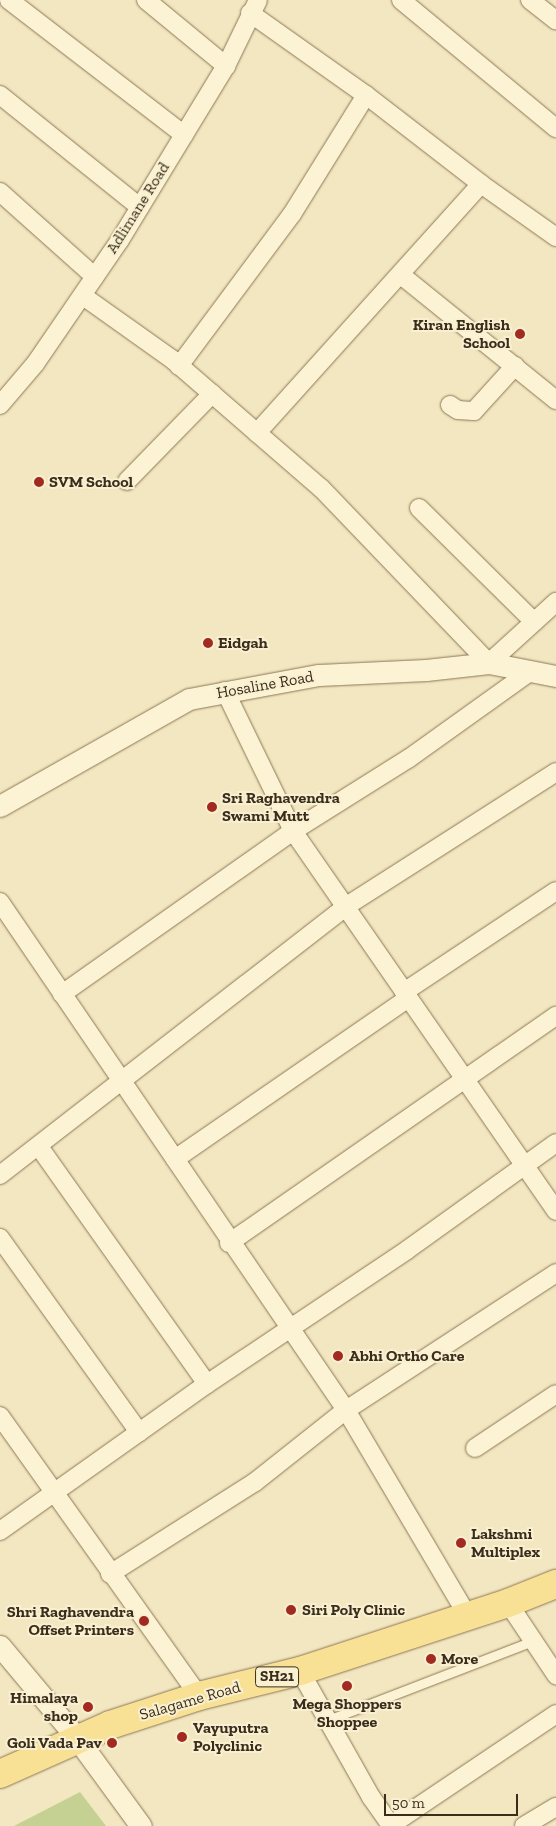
<!DOCTYPE html>
<html>
<head>
<meta charset="utf-8">
<style>
  body { margin:0 }
  #map { position:relative; width:556px; height:1826px; overflow:hidden; background:#f2e7c0; font-family:"Zilla Slab",serif }
  div>[style] { position:absolute }
  .green>* { inset:0; background:#c5d193 }
  .roads { filter:drop-shadow(0 0 1px #8d7756) drop-shadow(0 0 1px #8d7756) }
  .service>* { height:9px; margin:-4.5px; padding:0 4.5px; transform-origin:4.5px; border-radius:4.5px; background:#fcf3d4 }
  .minor>* { height:18px; margin:-9px; padding:0 9px; transform-origin:9px; border-radius:9px; background:#fcf3d4 }
  .tertiary>* { height:21px; margin:-10.5px; padding:0 10.5px; transform-origin:10.5px; border-radius:10.5px; background:#fcf3d4 }
  .primary>* { height:28px; margin:-14px; padding:0 14px; transform-origin:14px; border-radius:14px; background:#f8e194 }
  .dots>* { width:14px; height:14px; translate:-50% -50%; box-sizing:border-box; border:2px solid #f8f0d0; border-radius:50% }
  span { translate:-50% -50%; white-space:nowrap; text-align:center; line-height:1.15; -webkit-text-stroke:4px #f8f0d0; paint-order:stroke }
  .shield-label span { padding:1px 4px; background:#f8f0d0; border:1px solid; border-radius:4px; -webkit-text-stroke-width:0 }
  .shield-label { font-size:15px; color:#3b2d1c; font-weight:700 }
  .street-label { font-size:16px; color:#3b2d1c }
  .poi-label { font-size:16px; color:#3b2d1c; font-weight:700 }
  .right { translate:-100% -50%; text-align:right }
  .left { translate:0 -50%; text-align:left }
  .scale { position:absolute; left:384px; top:1794px; width:134px; height:22px; box-sizing:border-box; border:2px solid #3b2d1c; border-top:0; padding-left:6px; font-size:15px; line-height:18px; white-space:nowrap; color:#3b2d1c; -webkit-text-stroke:4px #f8f0d0; paint-order:stroke }
</style>
</head>
<body>
<div id="map">
  <div class="green">
    <i style="clip-path:polygon(80px 1792px,106px 1826px,14px 1826px)"></i>
  </div>
  <div class="roads">
    <div class="service">
      <i style="left:328px;top:1720px;width:220px;rotate:-21.1deg"></i>
    </div>
    <div class="minor">
      <i style="left:9px;top:0;width:221px;rotate:37.6deg"></i>
      <i style="left:146px;top:0;width:104px;rotate:39.5deg"></i>
      <i style="left:401px;top:0;width:201px;rotate:39.6deg"></i>
      <i style="left:530px;top:0;width:33px;rotate:38deg"></i>
      <i style="left:250px;top:13px;width:142px;rotate:35.3deg"></i>
      <i style="left:366px;top:95px;width:145px;rotate:37.7deg"></i>
      <i style="left:481px;top:184px;width:335px;rotate:132deg"></i>
      <i style="left:0;top:95px;width:179px;rotate:38.7deg"></i>
      <i style="left:481px;top:184px;width:92px;rotate:35.2deg"></i>
      <i style="left:0;top:192px;width:127px;rotate:41.8deg"></i>
      <i style="left:401px;top:275px;width:199px;rotate:38.9deg"></i>
      <i style="left:83px;top:296px;width:110px;rotate:35.4deg"></i>
      <i style="left:173px;top:360px;width:196px;rotate:40.9deg"></i>
      <i style="left:321px;top:488px;width:243px;rotate:46.2deg"></i>
      <i style="left:489px;top:663px;width:91px;rotate:-42.3deg"></i>
      <i style="left:179px;top:366px;width:189px;rotate:-53.4deg"></i>
      <i style="left:292px;top:214px;width:140px;rotate:-58.1deg"></i>
      <i style="left:0;top:405px;width:54px;rotate:-49.5deg"></i>
      <i style="left:35px;top:364px;width:150px;rotate:-55.6deg"></i>
      <i style="left:120px;top:240px;width:204px;rotate:-58.7deg"></i>
      <i style="left:226px;top:66px;width:73px;rotate:-64.1deg"></i>
      <i style="left:450px;top:405px;width:9px;rotate:32deg"></i>
      <i style="left:458px;top:410px;width:16px;rotate:4deg"></i>
      <i style="left:474px;top:411px;width:61px;rotate:-47.7deg"></i>
      <i style="left:127px;top:481px;width:122px;rotate:-45.7deg"></i>
      <i style="left:419px;top:508px;width:162px;rotate:44.7deg"></i>
      <i style="left:225px;top:691px;width:156px;rotate:64.1deg"></i>
      <i style="left:293px;top:831px;width:462px;rotate:55.3deg"></i>
      <i style="left:0;top:902px;width:615px;rotate:55.74deg"></i>
      <i style="left:346px;top:1410px;width:239px;rotate:59.4deg"></i>
      <i style="left:404px;top:992px;width:182px;rotate:-33.6deg"></i>
      <i style="left:62px;top:994px;width:283px;rotate:-35.2deg"></i>
      <i style="left:293px;top:831px;width:136px;rotate:-32.1deg"></i>
      <i style="left:408px;top:759px;width:151px;rotate:-35.6deg"></i>
      <i style="left:175px;top:1159px;width:283px;rotate:-34.6deg"></i>
      <i style="left:0;top:1175px;width:437px;rotate:-37.8deg"></i>
      <i style="left:345px;top:907px;width:250px;rotate:-32.6deg"></i>
      <i style="left:0;top:1238px;width:239px;rotate:54.4deg"></i>
      <i style="left:229px;top:1243px;width:398px;rotate:-34.8deg"></i>
      <i style="left:207px;top:1384px;width:241px;rotate:-33.8deg"></i>
      <i style="left:407px;top:1250px;width:183px;rotate:-35.7deg"></i>
      <i style="left:0;top:1416px;width:344px;rotate:54.6deg"></i>
      <i style="left:475px;top:1448px;width:97px;rotate:-33.7deg"></i>
      <i style="left:0;top:1531px;width:254px;rotate:-35.4deg"></i>
      <i style="left:207px;top:1384px;width:291px;rotate:-125.3deg"></i>
      <i style="left:110px;top:1574px;width:172px;rotate:-32.4deg"></i>
      <i style="left:255px;top:1482px;width:116px;rotate:-38.4deg"></i>
      <i style="left:346px;top:1410px;width:251px;rotate:-33.1deg"></i>
      <i style="left:508px;top:1603px;width:87px;rotate:56.3deg"></i>
      <i style="left:300px;top:1671px;width:145px;rotate:60.6deg"></i>
      <i style="left:371px;top:1797px;width:35px;rotate:55deg"></i>
      <i style="left:391px;top:1825px;width:199px;rotate:-33.9deg"></i>
      <i style="left:524px;top:1826px;width:37px;rotate:-31deg"></i>
    </div>
    <div class="tertiary">
      <i style="left:0;top:806px;width:217px;rotate:-29.5deg"></i>
      <i style="left:189px;top:699px;width:132px;rotate:-10.5deg"></i>
      <i style="left:319px;top:675px;width:107px;rotate:-2.7deg"></i>
      <i style="left:426px;top:670px;width:63px;rotate:-6.3deg"></i>
      <i style="left:489px;top:663px;width:68px;rotate:11deg"></i>
      <i style="left:0;top:1646px;width:119px;rotate:50.1deg"></i>
      <i style="left:76px;top:1737px;width:110px;rotate:53.9deg"></i>
    </div>
    <div class="primary">
      <i style="left:0;top:1774px;width:120px;rotate:-24deg"></i>
      <i style="left:110px;top:1725px;width:94px;rotate:-18deg"></i>
      <i style="left:199px;top:1696px;width:104px;rotate:-13.9deg"></i>
      <i style="left:300px;top:1671px;width:219px;rotate:-18.1deg"></i>
      <i style="left:508px;top:1603px;width:52px;rotate:-21.6deg"></i>
    </div>
  </div>
  <div class="dots">
    <i style="left:520px;top:334px;background:#a12a21"></i>
    <i style="left:39px;top:482px;background:#a12a21"></i>
    <i style="left:208px;top:643px;background:#a12a21"></i>
    <i style="left:212px;top:807px;background:#a12a21"></i>
    <i style="left:338px;top:1356px;background:#a12a21"></i>
    <i style="left:461px;top:1543px;background:#a12a21"></i>
    <i style="left:291px;top:1610px;background:#a12a21"></i>
    <i style="left:144px;top:1621px;background:#a12a21"></i>
    <i style="left:431px;top:1659px;background:#a12a21"></i>
    <i style="left:347px;top:1686px;background:#a12a21"></i>
    <i style="left:88px;top:1707px;background:#a12a21"></i>
    <i style="left:182px;top:1737px;background:#a12a21"></i>
    <i style="left:112px;top:1743px;background:#a12a21"></i>
  </div>
  <div class="shield-label">
    <span style="left:277px;top:1677px">SH21</span>
  </div>
  <div class="street-label">
    <span style="left:138px;top:208px;rotate:-58deg">Adlimane Road</span>
    <span style="left:265px;top:685px;rotate:-10deg">Hosaline Road</span>
    <span style="left:190px;top:1701px;rotate:-16deg">Salagame Road</span>
  </div>
  <div class="poi-label">
    <span class="right" style="left:510px;top:334px">Kiran English<br>School</span>
    <span class="left" style="left:49px;top:482px">SVM School</span>
    <span class="left" style="left:218px;top:643px">Eidgah</span>
    <span class="left" style="left:222px;top:807px">Sri Raghavendra<br>Swami Mutt</span>
    <span class="left" style="left:349px;top:1356px">Abhi Ortho Care</span>
    <span class="left" style="left:471px;top:1543px">Lakshmi<br>Multiplex</span>
    <span class="left" style="left:302px;top:1610px">Siri Poly Clinic</span>
    <span class="right" style="left:134px;top:1621px">Shri Raghavendra<br>Offset Printers</span>
    <span class="left" style="left:441px;top:1659px">More</span>
    <span class="right" style="left:78px;top:1707px">Himalaya<br>shop</span>
    <span style="left:347px;top:1713px">Mega Shoppers<br>Shoppee</span>
    <span class="left" style="left:193px;top:1737px">Vayuputra<br>Polyclinic</span>
    <span class="right" style="left:102px;top:1743px">Goli Vada Pav</span>
  </div>
  <div class="scale">50 m</div>
</div>
</body>
</html>
